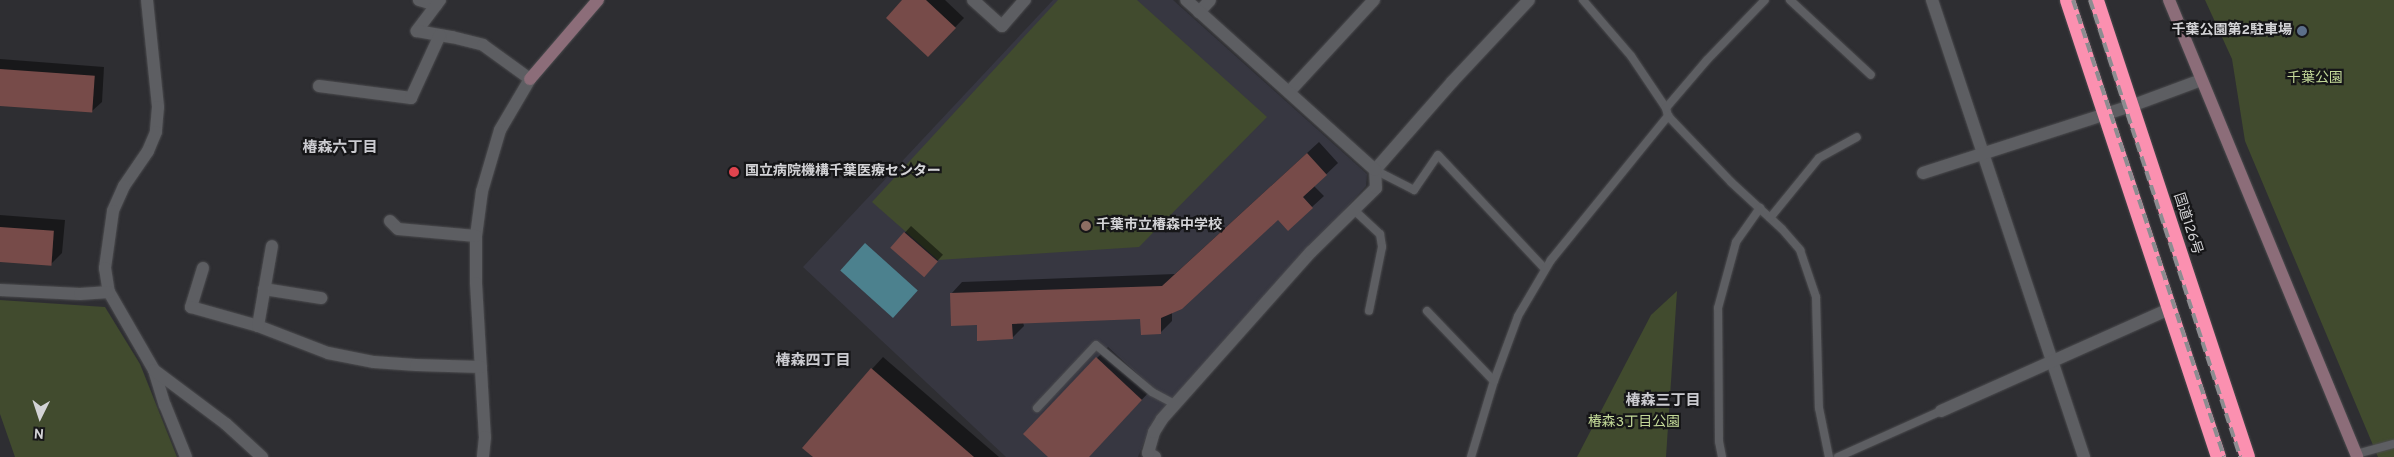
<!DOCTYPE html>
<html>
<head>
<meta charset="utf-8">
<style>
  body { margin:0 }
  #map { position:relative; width:2394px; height:457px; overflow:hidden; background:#2e2e32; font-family:Overpass,"Noto Sans JP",sans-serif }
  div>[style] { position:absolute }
  .built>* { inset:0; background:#373741 }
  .green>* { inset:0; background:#414b2e }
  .water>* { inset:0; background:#4c818e; transform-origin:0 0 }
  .shadow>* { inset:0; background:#0007; transform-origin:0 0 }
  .building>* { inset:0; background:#774b49; transform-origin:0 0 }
  .roads { filter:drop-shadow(0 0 1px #4b4b4e) drop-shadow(0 0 1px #4b4b4e) }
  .lane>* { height:8px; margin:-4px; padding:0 4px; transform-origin:4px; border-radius:4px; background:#5d5e62 }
  .street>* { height:12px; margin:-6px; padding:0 6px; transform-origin:6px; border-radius:6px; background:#5d5e62 }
  .secondary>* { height:12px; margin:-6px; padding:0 6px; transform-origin:6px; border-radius:6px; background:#8c6d79 }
  .highway>* { height:15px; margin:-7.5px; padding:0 7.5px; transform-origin:7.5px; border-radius:7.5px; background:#fb90b0 }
  .rail>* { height:4px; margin-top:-2px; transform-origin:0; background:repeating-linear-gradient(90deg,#8d8d91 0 10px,transparent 0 15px) }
  .dots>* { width:14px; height:14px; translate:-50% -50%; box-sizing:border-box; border:2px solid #161618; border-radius:50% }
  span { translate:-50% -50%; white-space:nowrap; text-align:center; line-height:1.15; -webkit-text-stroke:4.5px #161618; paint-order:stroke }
  .poi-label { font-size:14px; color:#d3d3d6; font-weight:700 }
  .right { translate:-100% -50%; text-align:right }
  .left { translate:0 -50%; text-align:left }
  .park-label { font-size:14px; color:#c3d998 }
  .street-label { font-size:14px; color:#d3d3d6 }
  .neighbourhood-label { font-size:15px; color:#cbcbd0; font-weight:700 }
  .north { position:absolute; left:15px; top:392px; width:50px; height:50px; -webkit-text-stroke:4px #161618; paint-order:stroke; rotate:184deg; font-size:14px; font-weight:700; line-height:20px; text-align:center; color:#d3d3d6 }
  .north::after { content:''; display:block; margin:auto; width:18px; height:22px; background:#d3d3d6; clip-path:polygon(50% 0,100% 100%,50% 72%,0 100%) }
</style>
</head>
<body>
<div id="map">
  <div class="built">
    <i style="clip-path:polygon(1053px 0,1173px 0,1367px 174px,1366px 186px,1151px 425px,1138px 457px,1006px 457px,803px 267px)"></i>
  </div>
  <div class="green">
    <i style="clip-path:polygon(1058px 0,1137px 0,1267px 117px,1139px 247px,938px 260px,872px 202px)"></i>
    <i style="clip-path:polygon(2205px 0,2394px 0,2394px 457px,2378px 457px,2245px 141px,2232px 59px)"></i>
    <i style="clip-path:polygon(1677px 291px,1666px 457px,1577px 457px,1651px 315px)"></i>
    <i style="clip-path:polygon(0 300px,105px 307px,140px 364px,177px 457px,15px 457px,0 414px)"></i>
  </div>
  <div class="water">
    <i style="left:865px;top:243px;width:71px;height:37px;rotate:42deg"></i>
  </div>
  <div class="shadow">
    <i style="clip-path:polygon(904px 0,945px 0,964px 18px,937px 46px)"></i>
    <i style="clip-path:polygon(0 59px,104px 67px,102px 102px,92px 111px,0 105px)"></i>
    <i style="clip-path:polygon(1319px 142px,1338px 163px,1314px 186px,1324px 196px,1312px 207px,1278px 219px,1172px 312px,1172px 321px,1161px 332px,1142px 317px,1023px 322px,1024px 326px,1012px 338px,978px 323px,951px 294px,962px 282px,1175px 274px)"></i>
    <i style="clip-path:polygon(0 215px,65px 220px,62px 253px,51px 264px,0 261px)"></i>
    <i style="left:911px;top:226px;width:43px;height:28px;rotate:42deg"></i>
    <i style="clip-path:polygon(1108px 347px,1153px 388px,1087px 457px,1050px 457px,1097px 358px)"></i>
    <i style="clip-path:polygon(883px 357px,999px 457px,815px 457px,872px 369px)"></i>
  </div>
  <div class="building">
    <i style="clip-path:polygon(902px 0,926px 0,956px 28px,928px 57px,886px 18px)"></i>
    <i style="left:0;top:69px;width:95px;height:37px;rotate:4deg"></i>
    <i style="clip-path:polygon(1307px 153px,1327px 175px,1303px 197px,1313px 208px,1288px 231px,1278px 220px,1182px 309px,1161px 318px,1161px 334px,1141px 335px,1140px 319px,1012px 324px,1013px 339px,977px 341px,977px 325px,951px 326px,950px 293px,1162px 286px)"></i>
    <i style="left:0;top:227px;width:54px;height:35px;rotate:4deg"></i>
    <i style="left:904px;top:232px;width:45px;height:21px;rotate:41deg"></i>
    <i style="clip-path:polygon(1096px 357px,1142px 400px,1089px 457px,1048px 457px,1023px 434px)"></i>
    <i style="clip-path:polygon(871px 368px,974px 457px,813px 457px,802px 448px)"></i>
  </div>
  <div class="roads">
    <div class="lane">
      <i style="left:1583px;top:0;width:74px;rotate:49.4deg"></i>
      <i style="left:1631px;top:56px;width:63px;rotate:56.1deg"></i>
      <i style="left:1666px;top:108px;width:8px;rotate:76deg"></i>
      <i style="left:1668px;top:116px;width:91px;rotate:46.3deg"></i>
      <i style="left:1731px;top:182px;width:69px;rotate:42.7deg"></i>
      <i style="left:1782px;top:229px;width:28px;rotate:49deg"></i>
      <i style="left:1800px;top:250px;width:50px;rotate:71.2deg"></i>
      <i style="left:1816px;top:297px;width:111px;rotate:88.5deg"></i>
      <i style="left:1819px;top:408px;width:50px;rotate:78.5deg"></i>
      <i style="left:1790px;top:0;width:110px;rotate:42.8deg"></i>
      <i style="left:1666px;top:108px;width:63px;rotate:-49.5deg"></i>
      <i style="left:1707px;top:60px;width:83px;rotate:-46deg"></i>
      <i style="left:1375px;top:170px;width:44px;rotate:27.1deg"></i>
      <i style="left:1414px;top:190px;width:42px;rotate:-55.6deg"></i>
      <i style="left:1438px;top:155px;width:156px;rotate:46.8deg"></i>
      <i style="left:1353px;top:209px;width:37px;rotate:43deg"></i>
      <i style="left:1380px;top:234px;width:13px;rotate:81deg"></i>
      <i style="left:1382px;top:247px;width:65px;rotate:101.5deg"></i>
      <i style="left:1770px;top:218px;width:77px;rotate:-50.8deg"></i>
      <i style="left:1819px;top:158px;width:43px;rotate:-28.9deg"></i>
      <i style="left:1427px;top:311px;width:97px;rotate:46.3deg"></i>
      <i style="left:1037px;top:408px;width:86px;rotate:-46.9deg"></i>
      <i style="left:1096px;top:345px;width:73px;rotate:40deg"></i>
      <i style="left:1152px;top:392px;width:26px;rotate:28deg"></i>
      <i style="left:2356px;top:454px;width:39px;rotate:-15deg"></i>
      <i style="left:1471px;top:457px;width:79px;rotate:-73.2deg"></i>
      <i style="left:1494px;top:381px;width:69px;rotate:-69.7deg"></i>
      <i style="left:1518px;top:316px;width:65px;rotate:-59.5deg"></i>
      <i style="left:1551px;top:260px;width:186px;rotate:-50.9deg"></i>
      <i style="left:1722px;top:457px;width:16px;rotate:-101deg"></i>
      <i style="left:1719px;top:441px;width:133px;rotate:-90.4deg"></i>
      <i style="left:1718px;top:308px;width:68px;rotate:-74.7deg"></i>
      <i style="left:1736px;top:242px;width:42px;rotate:-54.8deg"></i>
      <i style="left:1838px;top:457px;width:113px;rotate:-24.1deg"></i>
    </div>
    <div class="street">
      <i style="left:147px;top:0;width:108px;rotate:84.1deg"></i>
      <i style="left:158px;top:107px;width:25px;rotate:95deg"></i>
      <i style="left:156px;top:132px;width:21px;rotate:113deg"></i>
      <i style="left:148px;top:151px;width:42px;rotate:124.4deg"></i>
      <i style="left:124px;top:186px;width:27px;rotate:114deg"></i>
      <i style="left:113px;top:211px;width:58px;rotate:98deg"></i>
      <i style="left:105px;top:268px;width:24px;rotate:81deg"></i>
      <i style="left:109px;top:292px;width:90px;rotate:60deg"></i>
      <i style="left:154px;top:370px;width:37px;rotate:73deg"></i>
      <i style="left:165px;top:405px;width:56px;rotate:68deg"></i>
      <i style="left:419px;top:0;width:18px;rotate:16deg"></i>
      <i style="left:440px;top:0;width:39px;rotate:127deg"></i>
      <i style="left:417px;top:31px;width:36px;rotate:10deg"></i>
      <i style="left:452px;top:37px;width:32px;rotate:14deg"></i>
      <i style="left:483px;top:45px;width:58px;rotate:35.9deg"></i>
      <i style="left:530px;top:79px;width:59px;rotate:120.5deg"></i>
      <i style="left:500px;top:130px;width:64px;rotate:106.4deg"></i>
      <i style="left:482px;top:191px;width:45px;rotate:97.6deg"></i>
      <i style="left:476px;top:236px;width:47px;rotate:90deg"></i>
      <i style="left:476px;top:283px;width:154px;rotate:86.7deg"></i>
      <i style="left:485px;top:437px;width:20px;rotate:96deg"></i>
      <i style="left:973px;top:0;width:39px;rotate:42deg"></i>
      <i style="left:1002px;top:26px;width:35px;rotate:-49deg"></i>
      <i style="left:1932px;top:0;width:482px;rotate:71.6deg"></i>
      <i style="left:1199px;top:12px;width:16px;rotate:-47deg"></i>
      <i style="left:319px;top:86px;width:93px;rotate:7.4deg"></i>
      <i style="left:411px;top:98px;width:69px;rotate:-65.3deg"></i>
      <i style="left:1289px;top:92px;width:125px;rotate:-47.3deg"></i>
      <i style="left:1375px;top:170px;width:117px;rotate:-48.8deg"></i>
      <i style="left:1452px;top:82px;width:112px;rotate:-46.8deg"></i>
      <i style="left:1923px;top:173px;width:219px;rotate:-17.9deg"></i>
      <i style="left:2131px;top:106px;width:75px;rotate:-20.4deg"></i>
      <i style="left:390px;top:221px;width:11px;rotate:45deg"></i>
      <i style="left:398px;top:229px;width:78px;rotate:5.1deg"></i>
      <i style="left:203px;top:268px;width:41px;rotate:107.1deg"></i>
      <i style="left:191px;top:307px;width:70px;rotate:15.8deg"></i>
      <i style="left:258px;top:326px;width:75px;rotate:21.1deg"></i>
      <i style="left:328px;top:353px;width:47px;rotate:11.1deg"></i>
      <i style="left:374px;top:362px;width:42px;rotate:4.1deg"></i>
      <i style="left:416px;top:365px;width:65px;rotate:1.8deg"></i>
      <i style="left:264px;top:289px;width:58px;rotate:9deg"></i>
      <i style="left:0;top:290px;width:80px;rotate:2.9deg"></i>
      <i style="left:80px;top:294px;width:29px;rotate:-4deg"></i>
      <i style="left:258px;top:326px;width:81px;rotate:-80.1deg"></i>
      <i style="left:154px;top:370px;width:90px;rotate:36.9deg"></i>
      <i style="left:226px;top:424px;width:49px;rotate:42.5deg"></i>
      <i style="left:1941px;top:411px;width:250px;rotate:-24.1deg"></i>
      <i style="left:1155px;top:457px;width:8px;rotate:-150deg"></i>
      <i style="left:1148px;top:453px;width:22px;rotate:-74deg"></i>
      <i style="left:1154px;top:432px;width:15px;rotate:-58deg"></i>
      <i style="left:1162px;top:419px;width:224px;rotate:-48.3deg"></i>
      <i style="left:1311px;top:252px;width:91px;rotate:-44.6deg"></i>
      <i style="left:1376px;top:188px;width:18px;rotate:-93deg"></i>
      <i style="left:1375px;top:170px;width:254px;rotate:-138deg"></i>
    </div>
    <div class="secondary">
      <i style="left:2169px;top:0;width:494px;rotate:67.6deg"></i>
      <i style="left:530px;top:79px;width:104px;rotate:-49.3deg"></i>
    </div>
    <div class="highway">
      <i style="left:2067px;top:0;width:481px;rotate:71.7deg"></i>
      <i style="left:2096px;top:0;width:481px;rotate:71.7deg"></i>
    </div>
  </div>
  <div class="rail">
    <i style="left:2073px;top:0;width:481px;rotate:71.7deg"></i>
    <i style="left:2090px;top:0;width:481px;rotate:71.8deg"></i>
  </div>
  <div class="dots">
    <i style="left:2302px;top:31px;background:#5c6f8a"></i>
    <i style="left:734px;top:172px;background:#e0444e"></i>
    <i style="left:1086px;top:226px;background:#8d6e63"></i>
  </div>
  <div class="poi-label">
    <span class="right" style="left:2292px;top:31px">千葉公園第2駐車場</span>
    <span class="left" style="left:745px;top:172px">国立病院機構千葉医療センター</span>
    <span class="left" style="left:1096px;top:226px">千葉市立椿森中学校</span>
  </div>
  <div class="park-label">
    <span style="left:2315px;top:79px">千葉公園</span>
    <span style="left:1634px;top:423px">椿森3丁目公園</span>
  </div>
  <div class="street-label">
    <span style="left:2187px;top:224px;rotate:72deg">国道126号</span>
  </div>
  <div class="neighbourhood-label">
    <span style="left:340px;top:149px">椿森六丁目</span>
    <span style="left:813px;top:362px">椿森四丁目</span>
    <span style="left:1663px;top:402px">椿森三丁目</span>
  </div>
  <div class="north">N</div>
</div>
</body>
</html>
